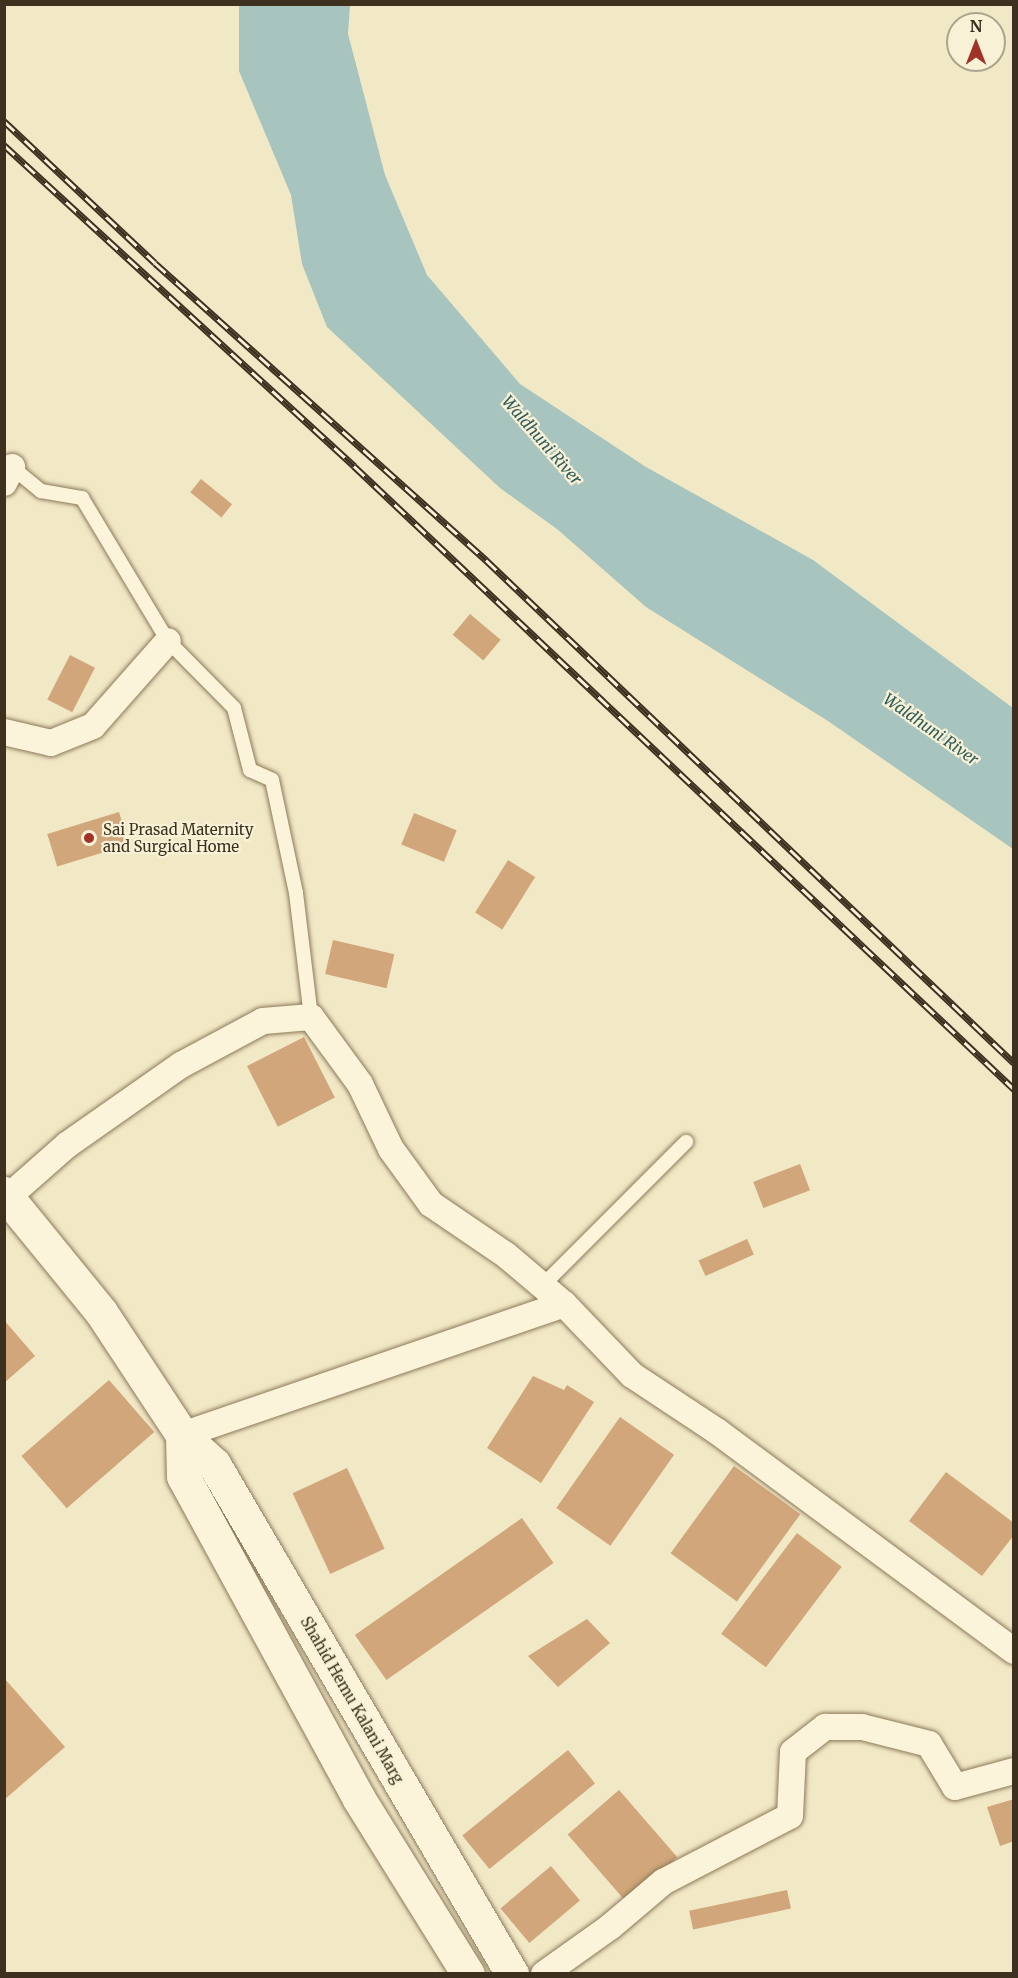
<!DOCTYPE html>
<html>
<head>
<meta charset="utf-8">
<style>
  body { margin:0 }
  #map { position:relative; width:1018px; height:1978px; overflow:hidden; background:#f1e8c6; font-family:Merriweather,serif }
  div>[style] { position:absolute }
  .water>* { inset:0; background:#a8c4be }
  .building>* { inset:0; background:#d1a67a; transform-origin:0 0 }
  .roads { filter:drop-shadow(0 0 2px #8d7a5a) drop-shadow(0 0 2px #8d7a5a) }
  .lane>* { height:14px; margin:-7px; padding:0 7px; transform-origin:7px; border-radius:7px; background:#fbf4da }
  .street>* { height:26px; margin:-13px; padding:0 13px; transform-origin:13px; border-radius:13px; background:#fbf4da }
  .secondary>* { height:33px; margin:-16.5px; padding:0 16.5px; transform-origin:16.5px; border-radius:16.5px; background:#fbf4da }
  .rail>* { height:7px; margin-top:-3.5px; transform-origin:0; background:repeating-linear-gradient(90deg,#f8f1d6 0 14px,#3d301f 0 28px); box-sizing:border-box; border-block:2px solid #3d301f }
  .dots>* { width:16px; height:16px; translate:-50% -50%; box-sizing:border-box; border:3px solid #f8f1d6; border-radius:50% }
  span { translate:-50% -50%; white-space:nowrap; text-align:center; line-height:1.15; -webkit-text-stroke:4.5px #f8f1d6; paint-order:stroke }
  .poi-label { font-size:15px; color:#3d301f }
  .left { translate:0 -50%; text-align:left }
  .street-label { font-size:15px; color:#3d301f }
  .water-label { font-size:16px; color:#2e5c5d; font-style:italic }
  .frame { position:absolute; inset:0; border:6px solid #3d301f; pointer-events:none }
  .north { position:absolute; left:946px; top:12px; width:60px; height:60px; box-sizing:border-box; background:#f8f1d6; border:2px solid #ada48d; border-radius:50%; rotate:0deg; font-size:16px; font-weight:700; line-height:24px; text-align:center; color:#3d301f }
  .north::after { content:''; display:block; margin:auto; width:21px; height:27px; background:#a03227; clip-path:polygon(50% 0,100% 100%,50% 72%,0 100%) }
</style>
</head>
<body>
<div id="map">
  <div class="water">
    <i style="clip-path:polygon(239px 5px,350px 5px,348px 34px,385px 175px,427px 275px,520px 384px,646px 467px,813px 560px,1013px 708px,1013px 849px,828px 721px,646px 607px,557px 529px,500px 488px,327px 327px,302px 264px,291px 195px,239px 71px)"></i>
  </div>
  <div class="building">
    <i style="left:201px;top:479px;width:40px;height:17px;rotate:39deg"></i>
    <i style="left:470px;top:614px;width:40px;height:27px;rotate:40deg"></i>
    <i style="left:70px;top:655px;width:28px;height:50px;rotate:27deg"></i>
    <i style="left:119px;top:812px;width:34px;height:75px;rotate:73deg"></i>
    <i style="left:414px;top:813px;width:46px;height:34px;rotate:22deg"></i>
    <i style="left:508px;top:860px;width:32px;height:62px;rotate:32deg"></i>
    <i style="left:333px;top:940px;width:63px;height:35px;rotate:13deg"></i>
    <i style="left:304px;top:1037px;width:68px;height:64px;rotate:63deg"></i>
    <i style="left:800px;top:1164px;width:28px;height:50px;rotate:69deg"></i>
    <i style="left:747px;top:1239px;width:17px;height:53px;rotate:66deg"></i>
    <i style="clip-path:polygon(4px 1320px,35px 1356px,4px 1383px)"></i>
    <i style="clip-path:polygon(533px 1376px,564px 1390px,567px 1385px,594px 1402px,541px 1483px,487px 1448px)"></i>
    <i style="left:109px;top:1380px;width:69px;height:116px;rotate:49deg"></i>
    <i style="left:620px;top:1417px;width:66px;height:111px;rotate:35deg"></i>
    <i style="left:734px;top:1466px;width:82px;height:108px;rotate:36deg"></i>
    <i style="left:347px;top:1468px;width:89px;height:60px;rotate:65deg"></i>
    <i style="clip-path:polygon(946px 1472px,1014px 1523px,1014px 1535px,982px 1576px,909px 1521px)"></i>
    <i style="left:522px;top:1518px;width:55px;height:204px;rotate:55deg"></i>
    <i style="left:797px;top:1533px;width:56px;height:126px;rotate:37deg"></i>
    <i style="clip-path:polygon(587px 1619px,610px 1643px,558px 1687px,528px 1656px)"></i>
    <i style="clip-path:polygon(4px 1678px,65px 1747px,4px 1800px)"></i>
    <i style="left:568px;top:1750px;width:43px;height:136px;rotate:51deg"></i>
    <i style="left:619px;top:1790px;width:89px;height:68px;rotate:49deg"></i>
    <i style="clip-path:polygon(1014px 1799px,1014px 1841px,1000px 1846px,987px 1807px)"></i>
    <i style="left:551px;top:1866px;width:45px;height:66px;rotate:50deg"></i>
    <i style="left:787px;top:1890px;width:19px;height:100px;rotate:78deg"></i>
  </div>
  <div class="roads">
    <div class="lane">
      <i style="left:8px;top:464px;width:43px;rotate:39.3deg"></i>
      <i style="left:41px;top:491px;width:42px;rotate:9.7deg"></i>
      <i style="left:82px;top:498px;width:167px;rotate:59deg"></i>
      <i style="left:168px;top:641px;width:94px;rotate:45.4deg"></i>
      <i style="left:234px;top:708px;width:64px;rotate:75.5deg"></i>
      <i style="left:250px;top:770px;width:24px;rotate:24deg"></i>
      <i style="left:272px;top:780px;width:116px;rotate:78deg"></i>
      <i style="left:296px;top:893px;width:125px;rotate:83.1deg"></i>
      <i style="left:542px;top:1286px;width:204px;rotate:-45deg"></i>
    </div>
    <div class="street">
      <i style="left:4px;top:483px;width:18px;rotate:-63deg"></i>
      <i style="left:4px;top:732px;width:48px;rotate:13.2deg"></i>
      <i style="left:51px;top:743px;width:45px;rotate:-22deg"></i>
      <i style="left:93px;top:726px;width:113px;rotate:-48.6deg"></i>
      <i style="left:8px;top:1197px;width:79px;rotate:-41.4deg"></i>
      <i style="left:67px;top:1145px;width:139px;rotate:-35.1deg"></i>
      <i style="left:181px;top:1065px;width:93px;rotate:-28.2deg"></i>
      <i style="left:263px;top:1021px;width:48px;rotate:-4.8deg"></i>
      <i style="left:311px;top:1017px;width:83px;rotate:53.8deg"></i>
      <i style="left:360px;top:1084px;width:72px;rotate:64.5deg"></i>
      <i style="left:391px;top:1149px;width:68px;rotate:54deg"></i>
      <i style="left:431px;top:1204px;width:91px;rotate:34.2deg"></i>
      <i style="left:506px;top:1255px;width:76px;rotate:40.2deg"></i>
      <i style="left:564px;top:1304px;width:98px;rotate:46.2deg"></i>
      <i style="left:632px;top:1375px;width:103px;rotate:33.5deg"></i>
      <i style="left:718px;top:1432px;width:368px;rotate:36.5deg"></i>
      <i style="left:182px;top:1435px;width:404px;rotate:-18.9deg"></i>
      <i style="left:544px;top:1974px;width:81px;rotate:-35.5deg"></i>
      <i style="left:610px;top:1927px;width:70px;rotate:-40.3deg"></i>
      <i style="left:663px;top:1882px;width:143px;rotate:-27.5deg"></i>
      <i style="left:790px;top:1816px;width:64px;rotate:-87.3deg"></i>
      <i style="left:793px;top:1752px;width:41px;rotate:-38deg"></i>
      <i style="left:825px;top:1727px;width:37px"></i>
      <i style="left:862px;top:1727px;width:69px;rotate:14.2deg"></i>
      <i style="left:929px;top:1744px;width:50px;rotate:58.8deg"></i>
      <i style="left:955px;top:1787px;width:61px;rotate:-15.2deg"></i>
    </div>
    <div class="secondary">
      <i style="left:4px;top:1193px;width:154px;rotate:50.8deg"></i>
      <i style="left:101px;top:1312px;width:147px;rotate:56.6deg"></i>
      <i style="left:182px;top:1435px;width:43px;rotate:42.2deg"></i>
      <i style="left:214px;top:1464px;width:591px;rotate:59.7deg"></i>
      <i style="left:182px;top:1435px;width:41px;rotate:88.6deg"></i>
      <i style="left:183px;top:1476px;width:368px;rotate:61.4deg"></i>
      <i style="left:359px;top:1799px;width:206px;rotate:58.1deg"></i>
    </div>
  </div>
  <div class="rail">
    <i style="left:4px;top:121px;width:207px;rotate:43.2deg"></i>
    <i style="left:155px;top:263px;width:445px;rotate:41.9deg"></i>
    <i style="left:486px;top:560px;width:729px;rotate:43.61deg"></i>
    <i style="left:4px;top:145px;width:475px;rotate:42.5deg"></i>
    <i style="left:354px;top:466px;width:908px;rotate:43.35deg"></i>
  </div>
  <div class="dots">
    <i style="left:89px;top:838px;background:#a03227"></i>
  </div>
  <div class="poi-label">
    <span class="left" style="left:103px;top:838px">Sai Prasad Maternity<br>and Surgical Home</span>
  </div>
  <div class="street-label">
    <span style="left:352px;top:1700px;rotate:60deg">Shahid Hemu Kalani Marg</span>
  </div>
  <div class="water-label">
    <span style="left:542px;top:440px;rotate:49deg">Waldhuni River</span>
    <span style="left:931px;top:729px;rotate:35deg">Waldhuni River</span>
  </div>
  <div class="frame"></div>
  <div class="north">N</div>
</div>
</body>
</html>
